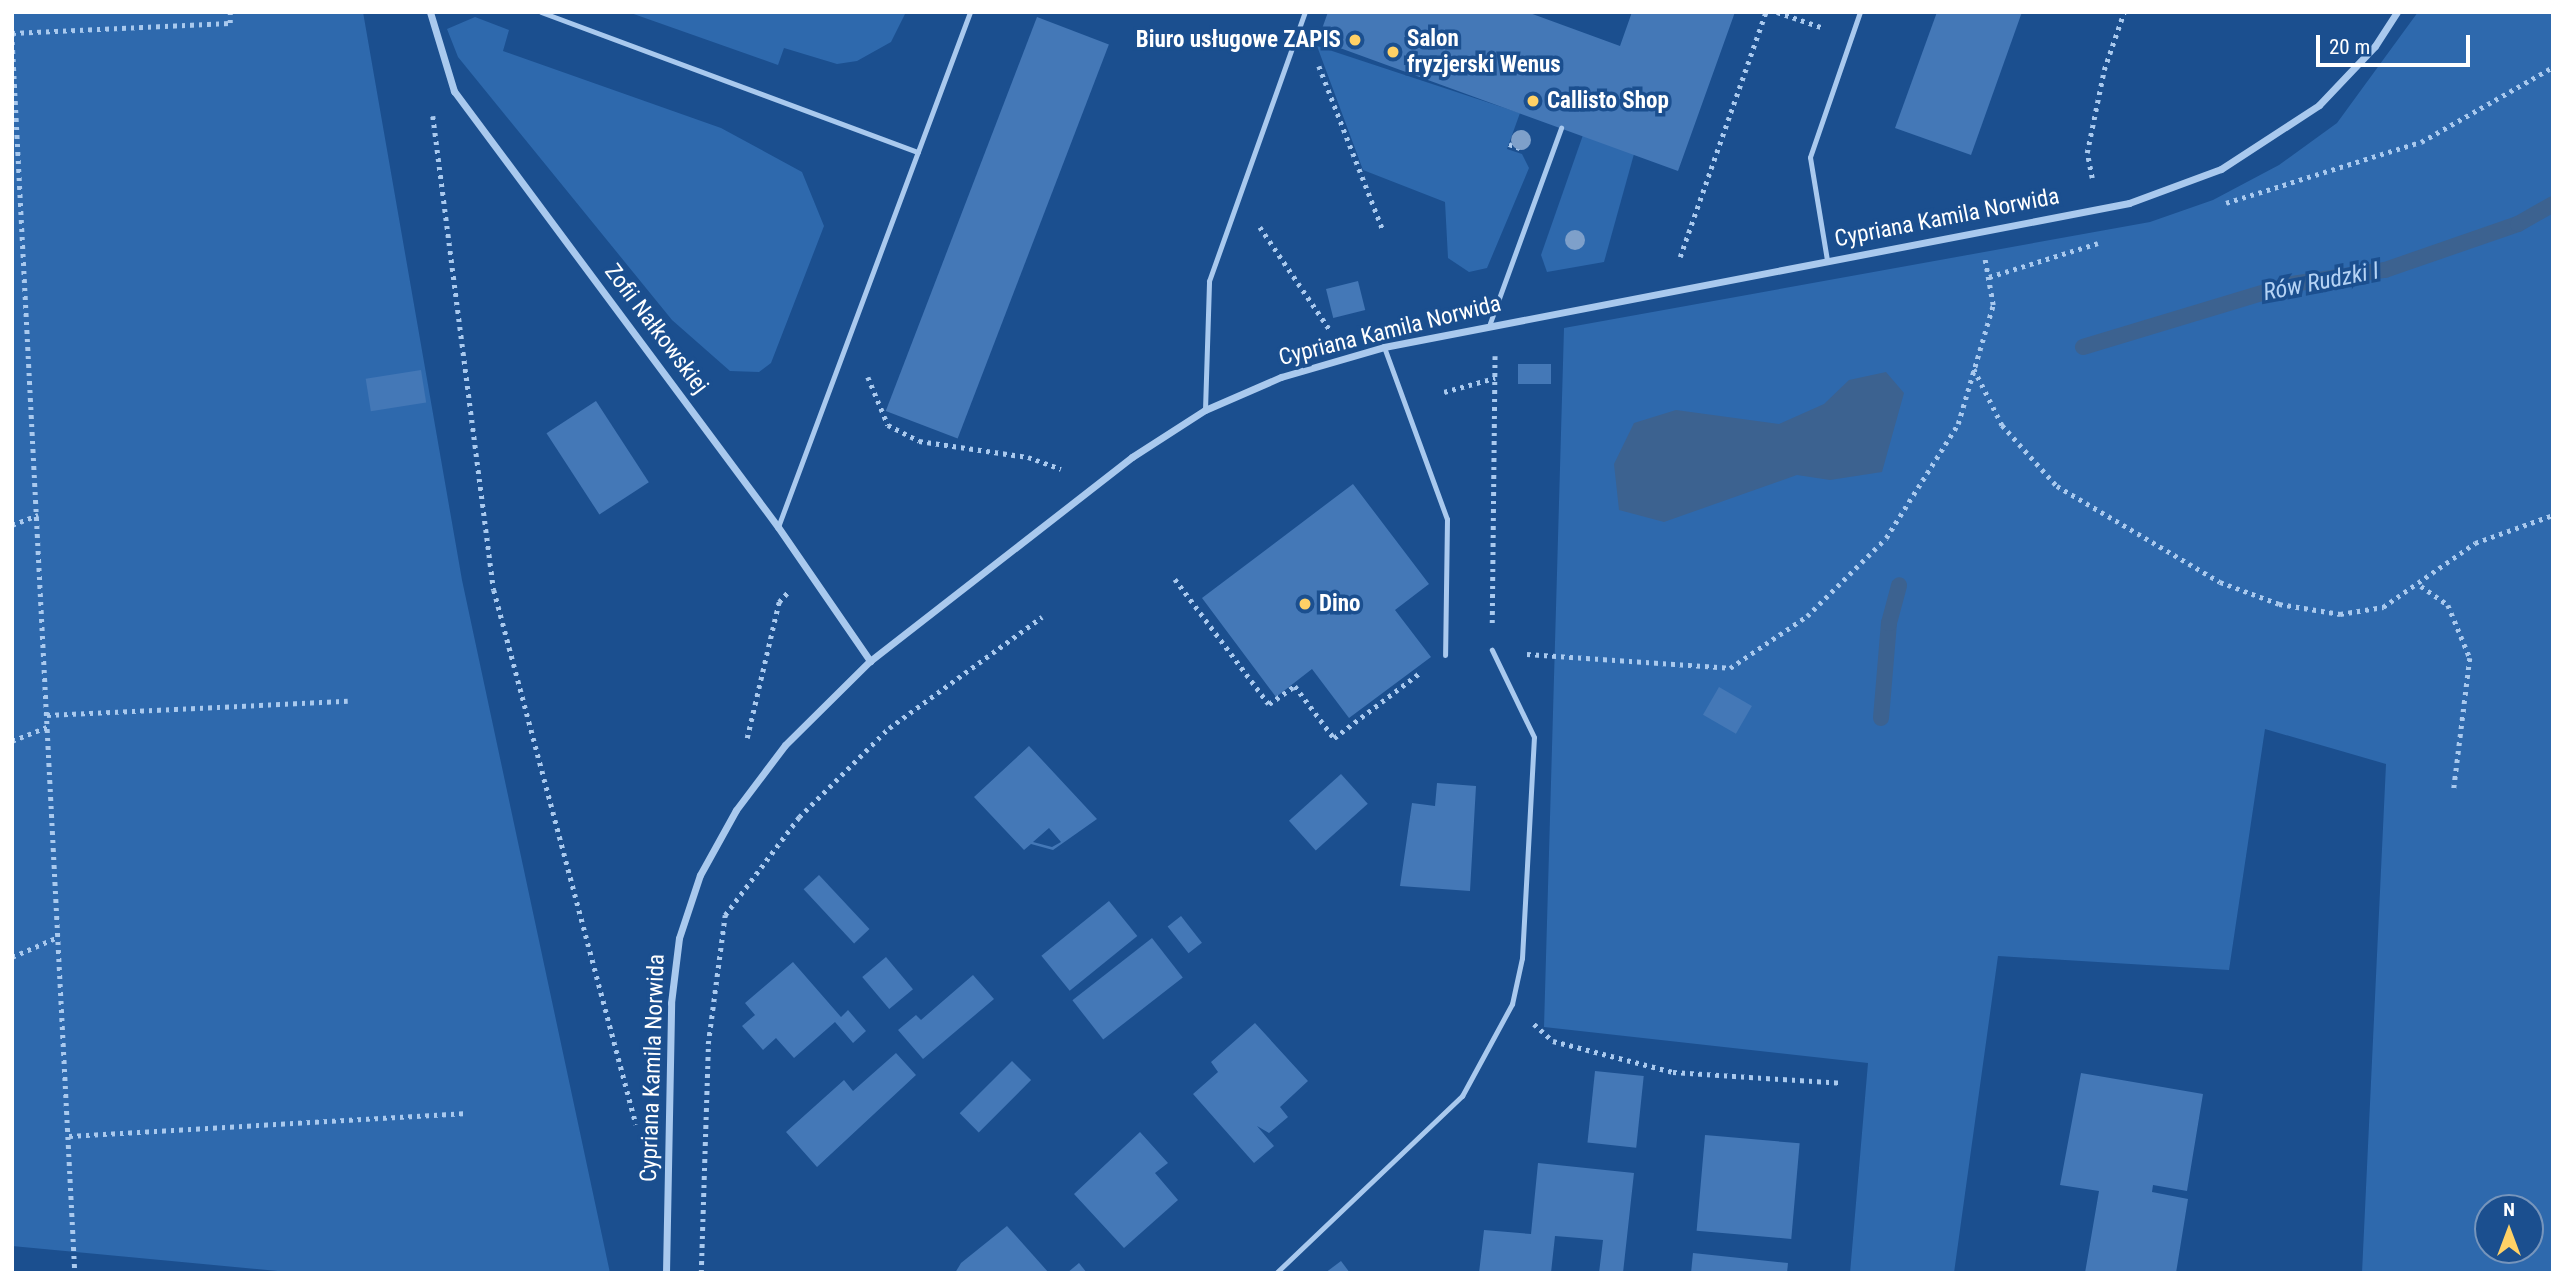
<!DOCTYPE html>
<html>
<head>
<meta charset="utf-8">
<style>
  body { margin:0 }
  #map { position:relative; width:2565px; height:1285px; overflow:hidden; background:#1b4f8f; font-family:"Roboto Condensed",sans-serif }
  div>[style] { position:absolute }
  .green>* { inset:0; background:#2e69ad }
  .water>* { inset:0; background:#3c6290 }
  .stream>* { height:16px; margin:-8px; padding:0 8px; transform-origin:8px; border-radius:8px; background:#3c6290 }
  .building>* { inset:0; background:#4478b7; transform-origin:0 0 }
  .path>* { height:4.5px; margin-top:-2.25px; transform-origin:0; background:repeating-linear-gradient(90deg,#a9c9ee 0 3.5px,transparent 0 8.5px) }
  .lane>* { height:5px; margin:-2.5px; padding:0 2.5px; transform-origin:2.5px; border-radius:2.5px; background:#a9c9ee }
  .street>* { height:7px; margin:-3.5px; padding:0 3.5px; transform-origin:3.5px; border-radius:3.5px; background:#a9c9ee }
  .trees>* { width:20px; height:20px; margin:-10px; border-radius:50%; background:#7ea0ca }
  .dots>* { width:19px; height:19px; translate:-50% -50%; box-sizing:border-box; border:4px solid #1b4f8f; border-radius:50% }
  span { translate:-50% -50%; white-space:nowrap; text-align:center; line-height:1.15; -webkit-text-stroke:7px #1b4f8f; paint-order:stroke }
  .poi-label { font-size:23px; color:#fff; font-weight:700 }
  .left { translate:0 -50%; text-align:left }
  .right { translate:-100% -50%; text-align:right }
  .street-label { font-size:23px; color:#fff }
  .water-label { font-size:24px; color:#b5d3f5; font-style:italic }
  .frame { position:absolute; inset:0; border:14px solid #fff; pointer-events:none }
  .north { position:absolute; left:2474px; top:1194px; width:70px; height:70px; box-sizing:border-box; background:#1b4f8f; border:2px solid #7695bc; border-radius:50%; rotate:0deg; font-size:19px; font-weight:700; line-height:28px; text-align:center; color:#fff }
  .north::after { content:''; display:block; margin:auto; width:24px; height:32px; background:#ffd166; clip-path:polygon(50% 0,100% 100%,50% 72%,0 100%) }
  .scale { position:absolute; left:2316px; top:35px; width:154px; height:32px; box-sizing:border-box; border:4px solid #fff; border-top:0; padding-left:9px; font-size:21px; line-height:24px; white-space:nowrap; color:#fff; -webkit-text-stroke:5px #1b4f8f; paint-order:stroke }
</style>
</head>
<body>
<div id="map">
  <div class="green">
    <i style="clip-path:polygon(12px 12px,363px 12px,462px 580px,610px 1273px,299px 1273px,12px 1246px)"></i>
    <i style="clip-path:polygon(628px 12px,906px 12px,891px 42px,857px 61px,837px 64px,784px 48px,778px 65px)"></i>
    <i style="clip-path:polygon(evenodd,2418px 12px,2553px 12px,2553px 1273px,2362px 1273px,2386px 764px,2265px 729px,2229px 970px,1998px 956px,1954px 1273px,1850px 1273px,1868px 1063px,1544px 1027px,1564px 328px,2150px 222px,2213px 200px,2279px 165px,2337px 123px,2418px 12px,2488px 1208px,2530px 1208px,2530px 1250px,2488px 1250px,2488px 1208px)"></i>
    <i style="clip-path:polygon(475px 17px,509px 30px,503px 51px,721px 128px,802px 172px,824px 226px,771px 363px,759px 372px,730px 371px,672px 320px,458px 57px,447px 29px)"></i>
    <i style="clip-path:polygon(1317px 46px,1520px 113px,1507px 149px,1522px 154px,1529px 168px,1487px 268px,1469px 272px,1448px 258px,1445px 202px,1363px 170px)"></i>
    <i style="clip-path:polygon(1583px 135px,1634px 154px,1604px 262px,1547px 272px,1541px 255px)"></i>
  </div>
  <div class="water">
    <i style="clip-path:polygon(1886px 372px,1904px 393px,1882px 472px,1830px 480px,1797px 475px,1664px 522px,1619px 510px,1614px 464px,1634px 423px,1676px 410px,1779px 424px,1824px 404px,1849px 380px)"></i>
  </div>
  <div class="stream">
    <i style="left:2083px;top:347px;width:218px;rotate:-16.8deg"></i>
    <i style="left:2292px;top:284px;width:94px;rotate:-8.6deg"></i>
    <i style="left:2385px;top:270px;width:141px;rotate:-19.1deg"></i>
    <i style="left:2518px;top:224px;width:40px;rotate:-29.7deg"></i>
    <i style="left:1881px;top:718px;width:95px;rotate:-85.2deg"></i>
    <i style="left:1889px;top:623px;width:39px;rotate:-75deg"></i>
  </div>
  <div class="building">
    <i style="clip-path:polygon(1328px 12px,1527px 12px,1620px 46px,1632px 12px,1735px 12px,1678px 171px,1318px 40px)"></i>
    <i style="clip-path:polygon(1937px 12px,2022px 12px,1971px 155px,1895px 128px)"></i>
    <i style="left:1037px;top:17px;width:77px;height:422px;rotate:21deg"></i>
    <i style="left:1358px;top:281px;width:30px;height:33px;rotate:76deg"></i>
    <i style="left:1551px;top:364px;width:20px;height:33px;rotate:90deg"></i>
    <i style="left:421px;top:370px;width:33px;height:56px;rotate:81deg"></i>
    <i style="left:596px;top:401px;width:97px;height:59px;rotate:57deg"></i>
    <i style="clip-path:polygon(1353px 484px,1429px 584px,1395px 610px,1431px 657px,1349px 718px,1312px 669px,1276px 697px,1202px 598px)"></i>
    <i style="left:1719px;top:687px;width:38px;height:32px;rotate:30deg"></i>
    <i style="clip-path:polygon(evenodd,1029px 746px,1097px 819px,1053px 850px,1031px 844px,1024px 850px,974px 797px,1029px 746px,1049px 828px,1061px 842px,1052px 847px,1033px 842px,1049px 828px)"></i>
    <i style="left:1341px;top:774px;width:40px;height:70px;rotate:48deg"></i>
    <i style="clip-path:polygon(1437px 783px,1476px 786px,1470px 891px,1400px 886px,1412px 803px,1435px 806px)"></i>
    <i style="left:819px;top:875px;width:74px;height:21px;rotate:47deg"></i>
    <i style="left:1109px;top:901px;width:45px;height:87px;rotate:51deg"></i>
    <i style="left:1181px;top:916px;width:34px;height:17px;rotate:52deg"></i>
    <i style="left:1152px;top:938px;width:50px;height:101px;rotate:52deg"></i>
    <i style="left:886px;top:957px;width:42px;height:31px;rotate:50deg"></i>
    <i style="clip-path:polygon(793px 962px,841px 1017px,848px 1010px,866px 1031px,853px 1043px,835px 1022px,794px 1058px,776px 1038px,763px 1050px,742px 1026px,755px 1015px,745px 1003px)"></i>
    <i style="clip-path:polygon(973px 975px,994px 999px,923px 1059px,898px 1030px,916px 1015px,921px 1020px)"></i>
    <i style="clip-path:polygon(1255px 1023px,1308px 1081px,1280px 1107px,1288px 1117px,1269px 1133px,1257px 1126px,1274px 1146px,1254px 1163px,1193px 1094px,1218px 1072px,1211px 1062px)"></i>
    <i style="clip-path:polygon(896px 1053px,916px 1075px,817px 1167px,786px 1132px,844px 1080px,853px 1091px)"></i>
    <i style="left:1012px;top:1061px;width:27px;height:74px;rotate:45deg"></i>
    <i style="left:1595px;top:1071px;width:49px;height:72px;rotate:6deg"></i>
    <i style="clip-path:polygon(2081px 1073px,2203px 1094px,2187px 1191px,2153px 1185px,2152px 1192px,2188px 1199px,2176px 1273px,2085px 1273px,2099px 1191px,2060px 1185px)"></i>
    <i style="clip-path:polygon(1140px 1132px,1168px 1163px,1155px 1173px,1178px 1200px,1124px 1248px,1074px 1194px)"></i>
    <i style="left:1705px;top:1135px;width:95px;height:96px;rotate:5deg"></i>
    <i style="clip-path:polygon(1538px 1163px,1634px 1173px,1623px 1273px,1599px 1273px,1603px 1240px,1555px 1236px,1551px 1273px,1479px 1273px,1484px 1230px,1531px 1234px)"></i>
    <i style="clip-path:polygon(1007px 1226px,1049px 1273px,955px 1273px,961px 1263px)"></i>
    <i style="clip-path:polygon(1693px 1253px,1788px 1263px,1787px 1273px,1691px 1273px)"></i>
    <i style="clip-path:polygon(1341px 1261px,1350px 1273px,1325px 1273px)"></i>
    <i style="clip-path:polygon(1079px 1263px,1087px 1273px,1067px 1273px)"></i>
  </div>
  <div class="path">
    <i style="left:1777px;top:12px;width:50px;rotate:18.8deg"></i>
    <i style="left:12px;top:33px;width:1242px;rotate:87.09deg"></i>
    <i style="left:12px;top:33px;width:218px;rotate:-2.6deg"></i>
    <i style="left:230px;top:23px;width:11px;rotate:-90deg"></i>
    <i style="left:1319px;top:66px;width:174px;rotate:68.7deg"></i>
    <i style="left:433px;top:116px;width:478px;rotate:82.7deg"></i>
    <i style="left:494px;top:590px;width:553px;rotate:75.11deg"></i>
    <i style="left:1509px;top:144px;width:14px;rotate:21deg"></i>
    <i style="left:2092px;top:178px;width:25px;rotate:-101deg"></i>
    <i style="left:2087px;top:153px;width:85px;rotate:-78.4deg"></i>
    <i style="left:2104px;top:70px;width:61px;rotate:-71deg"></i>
    <i style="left:2226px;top:203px;width:204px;rotate:-17.4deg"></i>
    <i style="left:2421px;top:142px;width:152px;rotate:-29.6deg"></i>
    <i style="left:1260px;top:227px;width:125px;rotate:55.8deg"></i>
    <i style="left:1680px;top:257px;width:260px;rotate:-70.7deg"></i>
    <i style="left:1989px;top:277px;width:114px;rotate:-17.3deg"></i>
    <i style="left:1974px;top:369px;width:63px;rotate:63.4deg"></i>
    <i style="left:2002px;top:425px;width:82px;rotate:48deg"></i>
    <i style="left:2057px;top:486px;width:189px;rotate:30.5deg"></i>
    <i style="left:2220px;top:582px;width:63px;rotate:20.4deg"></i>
    <i style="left:2279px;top:604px;width:62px;rotate:9.3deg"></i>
    <i style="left:2340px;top:614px;width:44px;rotate:-9.2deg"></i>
    <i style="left:2383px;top:607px;width:112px;rotate:-34.8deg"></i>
    <i style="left:2475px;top:543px;width:83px;rotate:-19.7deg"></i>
    <i style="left:868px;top:377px;width:52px;rotate:67.4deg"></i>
    <i style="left:888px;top:425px;width:35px;rotate:27deg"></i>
    <i style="left:919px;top:441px;width:110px;rotate:8.4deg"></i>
    <i style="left:1028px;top:457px;width:35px;rotate:20deg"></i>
    <i style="left:1444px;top:392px;width:53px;rotate:-15.4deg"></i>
    <i style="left:12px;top:525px;width:28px;rotate:-21deg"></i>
    <i style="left:1175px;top:579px;width:156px;rotate:53.1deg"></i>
    <i style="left:1269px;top:704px;width:32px;rotate:-35deg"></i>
    <i style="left:1295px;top:686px;width:65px;rotate:53.1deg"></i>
    <i style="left:1334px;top:738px;width:109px;rotate:-37.2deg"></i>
    <i style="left:2421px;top:586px;width:33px;rotate:35deg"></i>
    <i style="left:2448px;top:605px;width:57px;rotate:67.5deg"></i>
    <i style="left:2470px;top:658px;width:132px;rotate:97deg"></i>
    <i style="left:1492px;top:623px;width:267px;rotate:-89.4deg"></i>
    <i style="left:1527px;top:654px;width:203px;rotate:3.9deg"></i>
    <i style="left:1730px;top:668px;width:93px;rotate:-34deg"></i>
    <i style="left:1807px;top:616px;width:111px;rotate:-44.6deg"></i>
    <i style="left:1886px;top:538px;width:135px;rotate:-57.7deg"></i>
    <i style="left:1958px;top:424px;width:124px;rotate:-73.6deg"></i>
    <i style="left:1993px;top:305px;width:46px;rotate:-100.1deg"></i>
    <i style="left:47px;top:715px;width:301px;rotate:-2.7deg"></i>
    <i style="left:747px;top:738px;width:140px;rotate:-76.8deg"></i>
    <i style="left:779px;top:602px;width:13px;rotate:-48deg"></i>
    <i style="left:12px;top:741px;width:38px;rotate:-22deg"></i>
    <i style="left:12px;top:957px;width:50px;rotate:-23.5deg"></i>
    <i style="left:1534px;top:1024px;width:25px;rotate:42deg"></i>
    <i style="left:1553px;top:1041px;width:124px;rotate:14.5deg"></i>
    <i style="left:1673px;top:1072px;width:168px;rotate:3.7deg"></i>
    <i style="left:69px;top:1136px;width:395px;rotate:-3.3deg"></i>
    <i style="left:701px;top:1273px;width:229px;rotate:-88.2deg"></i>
    <i style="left:708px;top:1044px;width:130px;rotate:-82.5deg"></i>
    <i style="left:725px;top:915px;width:123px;rotate:-52.9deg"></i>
    <i style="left:799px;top:817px;width:127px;rotate:-44.7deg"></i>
    <i style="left:889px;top:728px;width:189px;rotate:-36deg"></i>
  </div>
  <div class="lane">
    <i style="left:541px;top:12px;width:402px;rotate:20.4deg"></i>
    <i style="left:1827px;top:260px;width:104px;rotate:-99.4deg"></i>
    <i style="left:1810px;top:157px;width:153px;rotate:-71deg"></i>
    <i style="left:1490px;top:323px;width:208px;rotate:-70deg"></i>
    <i style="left:1384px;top:347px;width:183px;rotate:69.9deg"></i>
    <i style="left:1447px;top:519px;width:136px;rotate:90.8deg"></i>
    <i style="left:1205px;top:410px;width:129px;rotate:-88.2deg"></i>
    <i style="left:1209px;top:281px;width:286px;rotate:-70.4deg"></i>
    <i style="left:778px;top:527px;width:550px;rotate:-69.55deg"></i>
    <i style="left:1276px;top:1273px;width:257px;rotate:-43.6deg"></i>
    <i style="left:1462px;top:1096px;width:105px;rotate:-61.5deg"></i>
    <i style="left:1512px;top:1004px;width:47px;rotate:-77.7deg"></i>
    <i style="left:1522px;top:958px;width:221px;rotate:-86.9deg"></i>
    <i style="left:1534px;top:737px;width:97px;rotate:-115.8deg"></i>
  </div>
  <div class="street">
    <i style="left:430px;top:12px;width:83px;rotate:73.1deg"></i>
    <i style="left:454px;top:91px;width:543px;rotate:53.38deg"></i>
    <i style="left:778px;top:527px;width:163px;rotate:55.5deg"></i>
    <i style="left:666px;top:1273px;width:270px;rotate:-88.9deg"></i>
    <i style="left:671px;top:1003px;width:65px;rotate:-83deg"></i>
    <i style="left:679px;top:938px;width:66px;rotate:-71.6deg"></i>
    <i style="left:700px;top:875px;width:74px;rotate:-61deg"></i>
    <i style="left:736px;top:810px;width:81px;rotate:-53deg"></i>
    <i style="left:785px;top:745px;width:120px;rotate:-44.7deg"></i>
    <i style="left:870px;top:661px;width:332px;rotate:-37.9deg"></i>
    <i style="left:1132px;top:457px;width:87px;rotate:-32.8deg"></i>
    <i style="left:1205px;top:410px;width:83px;rotate:-23.5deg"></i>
    <i style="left:1281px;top:377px;width:107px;rotate:-16.2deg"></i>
    <i style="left:1384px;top:347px;width:759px;rotate:-10.94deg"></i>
    <i style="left:2129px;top:203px;width:98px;rotate:-20.3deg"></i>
    <i style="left:2221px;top:169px;width:117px;rotate:-33.1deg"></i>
    <i style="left:2319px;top:105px;width:81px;rotate:-46.5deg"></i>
    <i style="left:2375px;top:46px;width:40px;rotate:-57.1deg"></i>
  </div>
  <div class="trees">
    <i style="left:1521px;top:140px"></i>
    <i style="left:1575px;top:240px"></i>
  </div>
  <div class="dots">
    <i style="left:1355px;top:40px;background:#ffd166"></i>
    <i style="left:1393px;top:52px;background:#ffd166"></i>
    <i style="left:1533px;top:101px;background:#ffd166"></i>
    <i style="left:1305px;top:604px;background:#ffd166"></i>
  </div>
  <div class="poi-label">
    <span class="left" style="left:1407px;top:52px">Salon<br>fryzjerski Wenus</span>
    <span class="right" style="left:1341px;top:40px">Biuro usługowe ZAPIS</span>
    <span class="left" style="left:1547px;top:101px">Callisto Shop</span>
    <span class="left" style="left:1319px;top:604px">Dino</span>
  </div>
  <div class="street-label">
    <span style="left:1947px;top:218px;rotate:-11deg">Cypriana Kamila Norwida</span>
    <span style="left:656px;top:329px;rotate:53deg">Zofii Nałkowskiej</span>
    <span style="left:1390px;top:331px;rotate:-14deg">Cypriana Kamila Norwida</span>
    <span style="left:653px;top:1068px;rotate:-88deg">Cypriana Kamila Norwida</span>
  </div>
  <div class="water-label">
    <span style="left:2321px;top:282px;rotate:-11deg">Rów Rudzki I</span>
  </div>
  <div class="frame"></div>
  <div class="north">N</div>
  <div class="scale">20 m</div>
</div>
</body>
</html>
